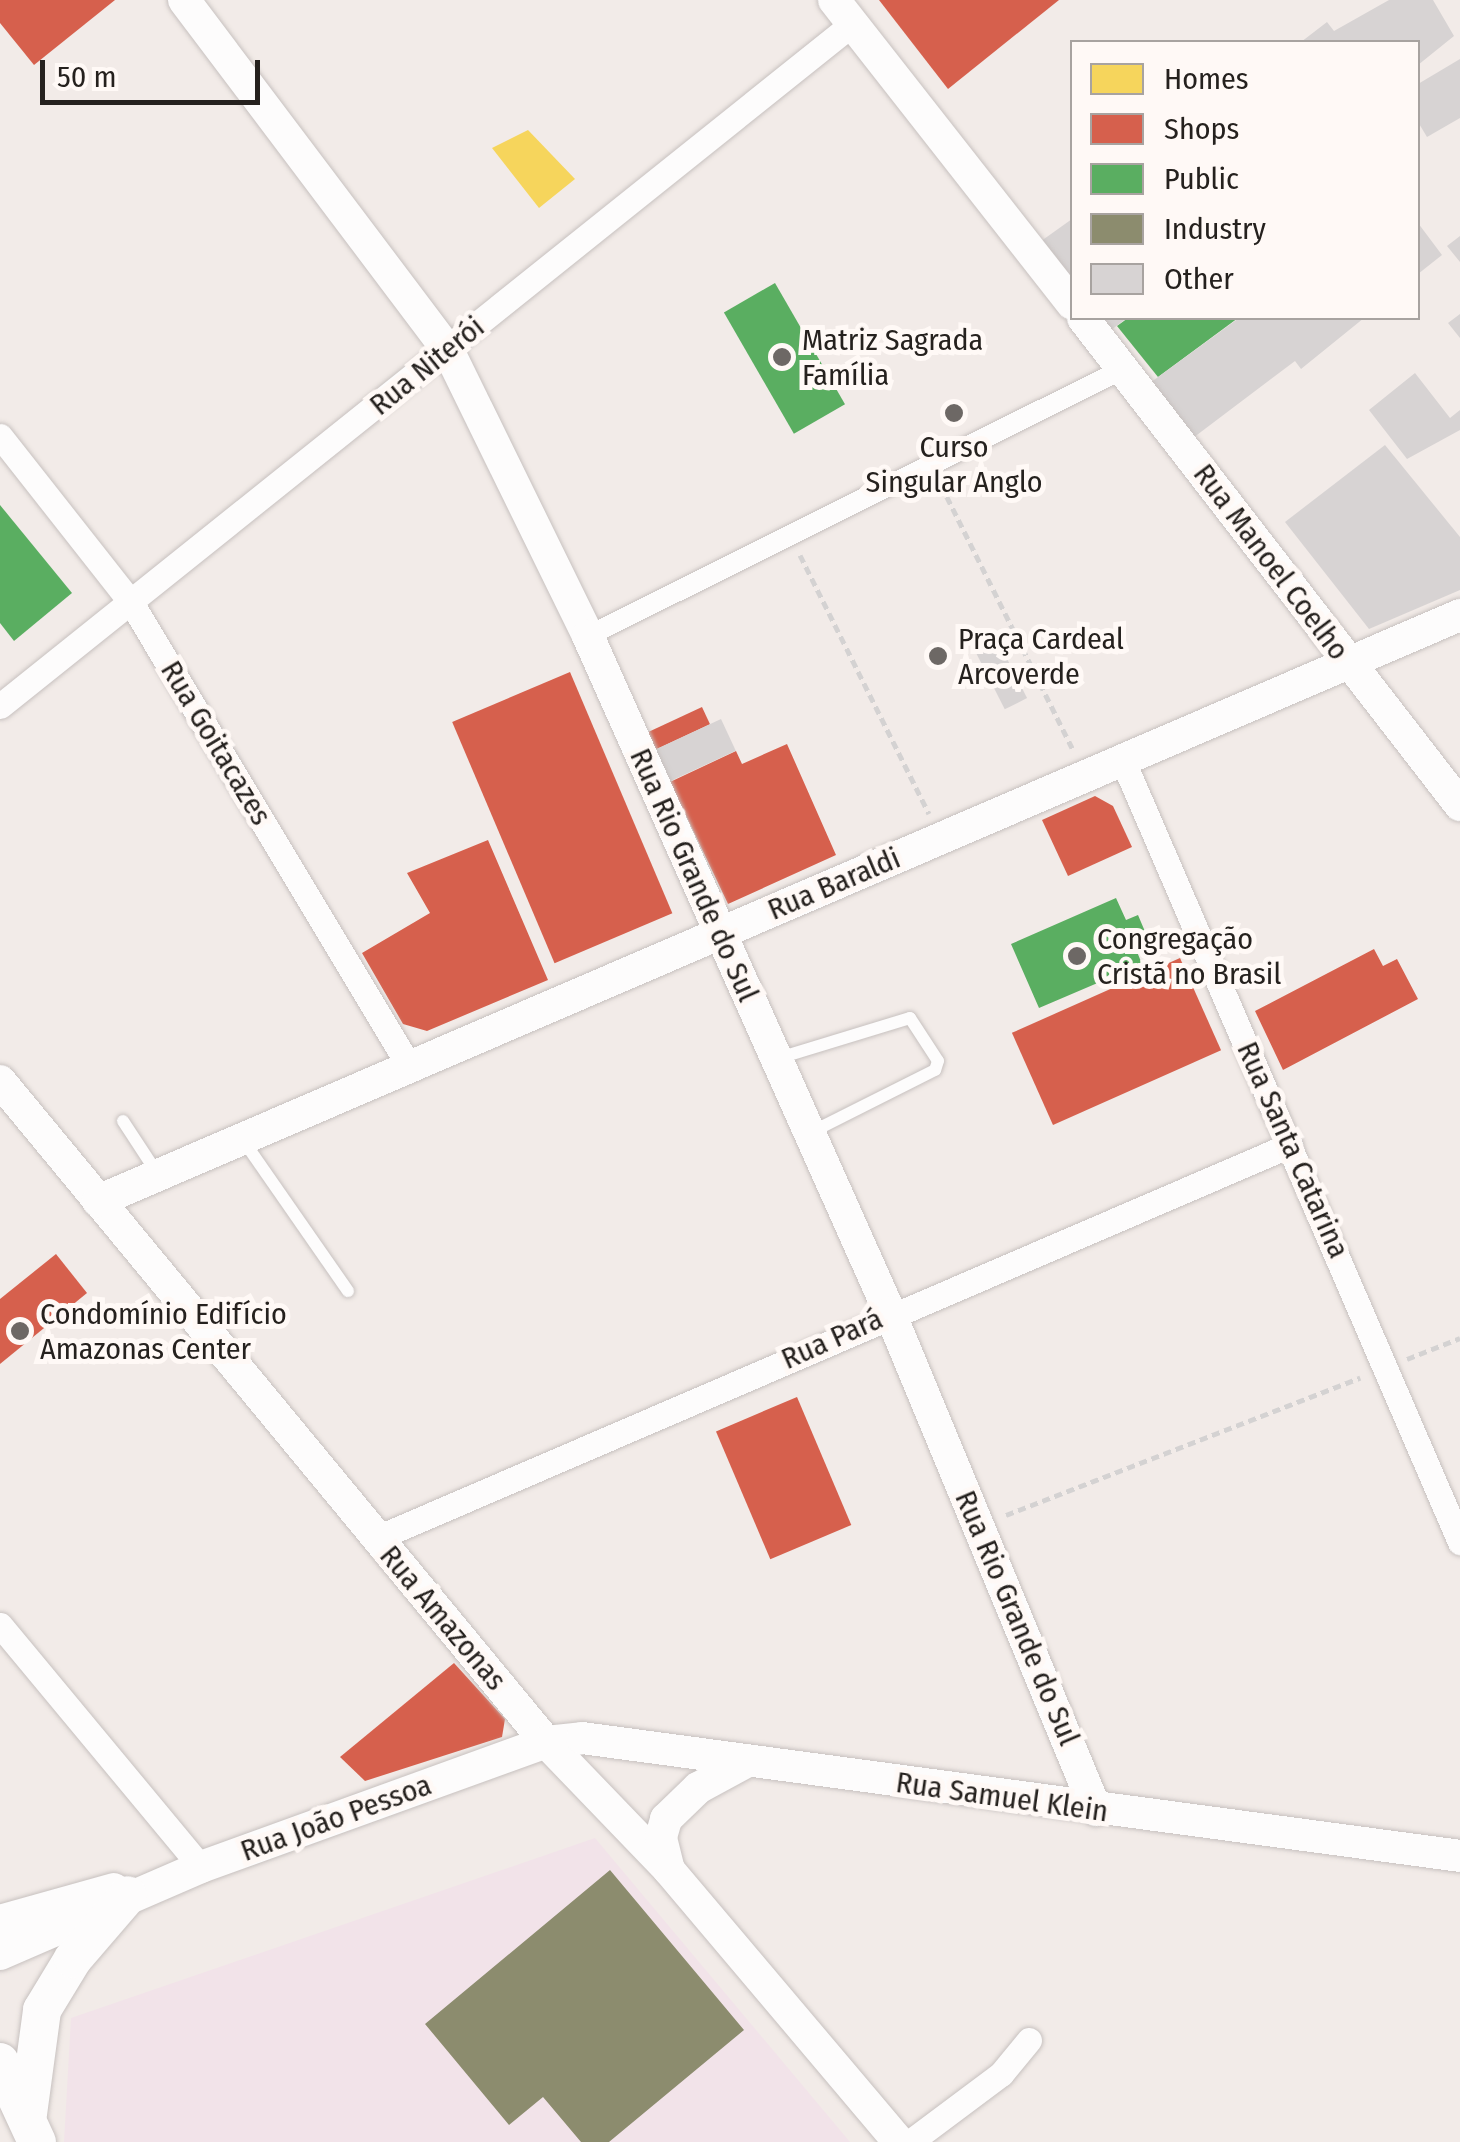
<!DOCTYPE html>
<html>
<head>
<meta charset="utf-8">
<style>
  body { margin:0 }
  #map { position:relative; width:1460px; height:2142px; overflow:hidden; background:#f2ebe8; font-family:"Fira Sans Condensed",sans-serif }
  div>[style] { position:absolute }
  .industrial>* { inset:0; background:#f2e3e9 }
  .homes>* { inset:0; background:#f6d55c }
  .shops>* { inset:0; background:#d6604d; transform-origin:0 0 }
  .public>* { inset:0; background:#5aae61; transform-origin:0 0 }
  .industry>* { inset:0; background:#8c8c6e }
  .building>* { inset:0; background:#d7d3d3; transform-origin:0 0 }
  .path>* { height:5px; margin-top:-2.5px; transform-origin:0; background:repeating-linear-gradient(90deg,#d4d2d2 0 8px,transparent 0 13px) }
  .roads { filter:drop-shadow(0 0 2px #c7c1bf) drop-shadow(0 0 2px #c7c1bf) }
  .service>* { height:12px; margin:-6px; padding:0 6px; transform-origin:6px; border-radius:6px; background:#fdfcfc }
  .pedestrian>* { height:20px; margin:-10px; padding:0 10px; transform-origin:10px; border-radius:10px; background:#fdfcfc }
  .minor>* { height:25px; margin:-12.5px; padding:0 12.5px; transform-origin:12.5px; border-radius:12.5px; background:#fdfcfc }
  .tertiary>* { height:32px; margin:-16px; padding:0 16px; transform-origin:16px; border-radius:16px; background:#fdfcfc }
  .secondary>* { height:38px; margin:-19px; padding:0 19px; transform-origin:19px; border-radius:19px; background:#fdfcfc }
  .dots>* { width:28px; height:28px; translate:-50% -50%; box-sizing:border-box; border:5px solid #fff9f6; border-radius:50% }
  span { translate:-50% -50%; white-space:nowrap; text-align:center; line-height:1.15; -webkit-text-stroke:10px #fff9f6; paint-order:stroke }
  .poi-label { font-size:30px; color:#25211e }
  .left { translate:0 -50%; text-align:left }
  .street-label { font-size:30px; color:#25211e }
  .legend { position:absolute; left:1070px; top:40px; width:350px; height:280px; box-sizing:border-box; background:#fff9f6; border:2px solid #a8a3a0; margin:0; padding:12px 18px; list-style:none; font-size:30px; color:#25211e }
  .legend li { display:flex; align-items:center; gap:20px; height:50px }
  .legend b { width:50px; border:2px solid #a8a3a0 }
  .scale { position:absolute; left:40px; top:60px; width:220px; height:45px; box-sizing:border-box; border:5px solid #25211e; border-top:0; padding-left:12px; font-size:30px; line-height:35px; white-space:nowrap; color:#25211e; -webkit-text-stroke:8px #fff9f6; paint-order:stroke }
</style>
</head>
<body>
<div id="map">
  <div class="industrial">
    <i style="clip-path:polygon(595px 1838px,850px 2142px,64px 2142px,71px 2018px)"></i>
  </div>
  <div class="homes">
    <i style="clip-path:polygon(528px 130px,575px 179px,539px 208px,492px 148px)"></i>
  </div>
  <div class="shops">
    <i style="clip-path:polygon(0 0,115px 0,34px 65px,0 23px)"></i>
    <i style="clip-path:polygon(879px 0,1059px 0,948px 89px)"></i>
    <i style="left:570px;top:672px;width:262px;height:128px;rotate:67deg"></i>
    <i style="left:702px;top:707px;width:19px;height:61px;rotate:65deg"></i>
    <i style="clip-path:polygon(787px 744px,836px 855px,728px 904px,670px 782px,736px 751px,742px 764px)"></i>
    <i style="clip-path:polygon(1095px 796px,1113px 806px,1132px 847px,1068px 876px,1042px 820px)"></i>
    <i style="clip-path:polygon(488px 840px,548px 980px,427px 1031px,403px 1024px,362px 953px,430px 913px,407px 873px)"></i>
    <i style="clip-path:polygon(1374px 949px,1383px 966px,1397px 959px,1418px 999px,1283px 1070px,1255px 1011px)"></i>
    <i style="left:1180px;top:958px;width:101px;height:184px;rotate:66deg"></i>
    <i style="clip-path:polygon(56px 1254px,87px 1293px,0 1364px,0 1299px)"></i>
    <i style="left:797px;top:1397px;width:139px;height:88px;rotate:67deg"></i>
    <i style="clip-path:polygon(454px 1663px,505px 1719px,502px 1737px,365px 1781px,340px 1757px)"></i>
  </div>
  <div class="public">
    <i style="left:775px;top:283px;width:140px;height:59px;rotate:60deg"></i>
    <i style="clip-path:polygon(1128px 318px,1238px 318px,1158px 377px,1117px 326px)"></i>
    <i style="clip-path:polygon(0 505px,72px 593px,14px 641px,0 623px)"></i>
    <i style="clip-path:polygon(1116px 898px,1126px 920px,1138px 915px,1149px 941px,1135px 947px,1142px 964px,1039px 1008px,1011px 944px)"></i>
  </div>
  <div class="industry">
    <i style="clip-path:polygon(610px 1870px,744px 2030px,609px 2142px,581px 2142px,543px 2097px,509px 2125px,425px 2024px)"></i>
  </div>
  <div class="building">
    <i style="clip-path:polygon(1389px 0,1433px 0,1454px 36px,1418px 65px,1418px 42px,1301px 42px,1327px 22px,1334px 31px)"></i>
    <i style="clip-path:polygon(1460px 59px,1460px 118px,1427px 137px,1418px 122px,1418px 84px)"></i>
    <i style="clip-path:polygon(1072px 219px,1072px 289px,1030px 249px)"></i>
    <i style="clip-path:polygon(1418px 223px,1442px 255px,1418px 274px)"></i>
    <i style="clip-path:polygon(1460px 236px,1460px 262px,1447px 246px)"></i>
    <i style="clip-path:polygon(1460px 314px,1460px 338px,1448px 323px)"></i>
    <i style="clip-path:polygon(1095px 318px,1127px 318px,1107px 333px)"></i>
    <i style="clip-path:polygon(1239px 318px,1364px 318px,1301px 369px,1295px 361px,1185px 444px,1143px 388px)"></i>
    <i style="clip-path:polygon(1415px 373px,1450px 418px,1460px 410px,1460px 430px,1407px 459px,1369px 410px)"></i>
    <i style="clip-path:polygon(1385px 445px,1460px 537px,1460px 590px,1369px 629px,1285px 522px)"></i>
    <i style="left:998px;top:641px;width:64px;height:25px;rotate:63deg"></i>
    <i style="left:721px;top:719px;width:35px;height:73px;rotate:65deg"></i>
  </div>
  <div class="path">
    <i style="left:941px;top:485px;width:294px;rotate:63.5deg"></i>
    <i style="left:800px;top:555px;width:289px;rotate:63.5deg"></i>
    <i style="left:1407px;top:1359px;width:57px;rotate:-21.6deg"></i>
    <i style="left:1006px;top:1515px;width:380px;rotate:-21.2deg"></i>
  </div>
  <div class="roads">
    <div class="service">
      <i style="left:779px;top:1058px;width:137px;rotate:-17deg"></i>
      <i style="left:910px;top:1018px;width:51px;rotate:56.9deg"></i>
      <i style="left:938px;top:1061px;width:9px;rotate:108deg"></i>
      <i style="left:935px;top:1070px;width:140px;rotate:153.3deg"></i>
      <i style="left:123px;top:1121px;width:62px;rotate:56.8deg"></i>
      <i style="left:243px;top:1140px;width:184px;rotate:55.2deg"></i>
    </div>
    <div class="pedestrian">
      <i style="left:588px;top:636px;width:598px;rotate:-26.52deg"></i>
    </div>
    <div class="minor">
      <i style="left:0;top:436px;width:214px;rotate:51.8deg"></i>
      <i style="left:132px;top:604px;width:539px;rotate:59.05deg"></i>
      <i style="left:0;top:706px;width:1091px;rotate:-38.68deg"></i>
      <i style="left:1123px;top:761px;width:851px;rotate:66.66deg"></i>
      <i style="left:377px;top:1538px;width:994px;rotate:-23.29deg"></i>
      <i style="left:0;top:1625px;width:315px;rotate:50.3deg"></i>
      <i style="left:910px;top:2142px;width:114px;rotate:-36.8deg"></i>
      <i style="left:1001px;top:2074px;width:44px;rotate:-50.5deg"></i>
    </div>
    <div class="tertiary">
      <i style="left:184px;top:0;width:438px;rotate:53deg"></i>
      <i style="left:448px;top:350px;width:318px;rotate:63.9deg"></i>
      <i style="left:588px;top:636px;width:741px;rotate:65.96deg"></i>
      <i style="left:890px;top:1313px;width:538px;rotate:67.49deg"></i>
      <i style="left:834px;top:0;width:386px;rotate:51.9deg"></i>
      <i style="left:1083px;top:318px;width:616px;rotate:52.26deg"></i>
      <i style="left:0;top:1081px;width:857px;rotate:50.44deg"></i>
      <i style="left:546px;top:1742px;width:178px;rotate:46.1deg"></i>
      <i style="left:669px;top:1870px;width:356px;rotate:49.8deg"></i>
      <i style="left:98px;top:1201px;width:1483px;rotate:-23.28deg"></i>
      <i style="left:669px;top:1870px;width:34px;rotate:-104deg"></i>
      <i style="left:661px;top:1837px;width:19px;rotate:-74deg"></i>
      <i style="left:666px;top:1819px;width:45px;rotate:-44.1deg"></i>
      <i style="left:698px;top:1788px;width:52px;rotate:-28.5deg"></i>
      <i style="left:0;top:1921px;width:118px;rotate:-15.7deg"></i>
      <i style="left:0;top:1954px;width:219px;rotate:-23.4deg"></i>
      <i style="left:201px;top:1867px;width:367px;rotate:-19.9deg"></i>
      <i style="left:546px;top:1742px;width:36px;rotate:-6deg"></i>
      <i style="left:582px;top:1738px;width:886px;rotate:7.65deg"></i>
    </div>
    <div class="secondary">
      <i style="left:0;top:2062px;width:88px;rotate:65.2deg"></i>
      <i style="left:28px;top:2114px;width:105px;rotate:-82.3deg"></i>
      <i style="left:42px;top:2010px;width:60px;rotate:-58.7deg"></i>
      <i style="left:73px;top:1959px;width:84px;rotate:-49.3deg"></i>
    </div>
  </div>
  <div class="dots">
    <i style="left:782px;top:357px;background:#6d6865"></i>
    <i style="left:954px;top:413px;background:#6d6865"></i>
    <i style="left:938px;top:656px;background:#6d6865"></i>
    <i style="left:1077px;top:956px;background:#6d6865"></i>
    <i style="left:20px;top:1331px;background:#6d6865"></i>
  </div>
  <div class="poi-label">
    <span class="left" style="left:802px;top:357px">Matriz Sagrada<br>Família</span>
    <span style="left:954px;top:464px">Curso<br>Singular Anglo</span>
    <span class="left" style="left:958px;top:656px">Praça Cardeal<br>Arcoverde</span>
    <span class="left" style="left:1097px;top:956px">Congregação<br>Cristã no Brasil</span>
    <span class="left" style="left:40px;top:1331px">Condomínio Edifício<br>Amazonas Center</span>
  </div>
  <div class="street-label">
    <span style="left:427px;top:366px;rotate:-39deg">Rua Niterói</span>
    <span style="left:1271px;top:562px;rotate:53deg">Rua Manoel Coelho</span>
    <span style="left:216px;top:743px;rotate:59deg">Rua Goitacazes</span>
    <span style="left:694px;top:875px;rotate:66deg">Rua Rio Grande do Sul</span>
    <span style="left:834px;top:884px;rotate:-23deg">Rua Baraldi</span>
    <span style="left:1293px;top:1150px;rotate:66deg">Rua Santa Catarina</span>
    <span style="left:832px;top:1339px;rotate:-24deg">Rua Pará</span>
    <span style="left:443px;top:1618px;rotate:50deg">Rua Amazonas</span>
    <span style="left:1017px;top:1618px;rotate:67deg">Rua Rio Grande do Sul</span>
    <span style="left:1002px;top:1797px;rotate:8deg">Rua Samuel Klein</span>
    <span style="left:336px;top:1818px;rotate:-20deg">Rua João Pessoa</span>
  </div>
  <ul class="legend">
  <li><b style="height:28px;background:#f6d55c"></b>Homes</li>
  <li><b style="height:28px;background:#d6604d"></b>Shops</li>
  <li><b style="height:28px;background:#5aae61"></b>Public</li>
  <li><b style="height:28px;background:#8c8c6e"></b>Industry</li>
  <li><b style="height:28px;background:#d7d3d3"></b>Other</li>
  </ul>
  <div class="scale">50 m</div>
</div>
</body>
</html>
